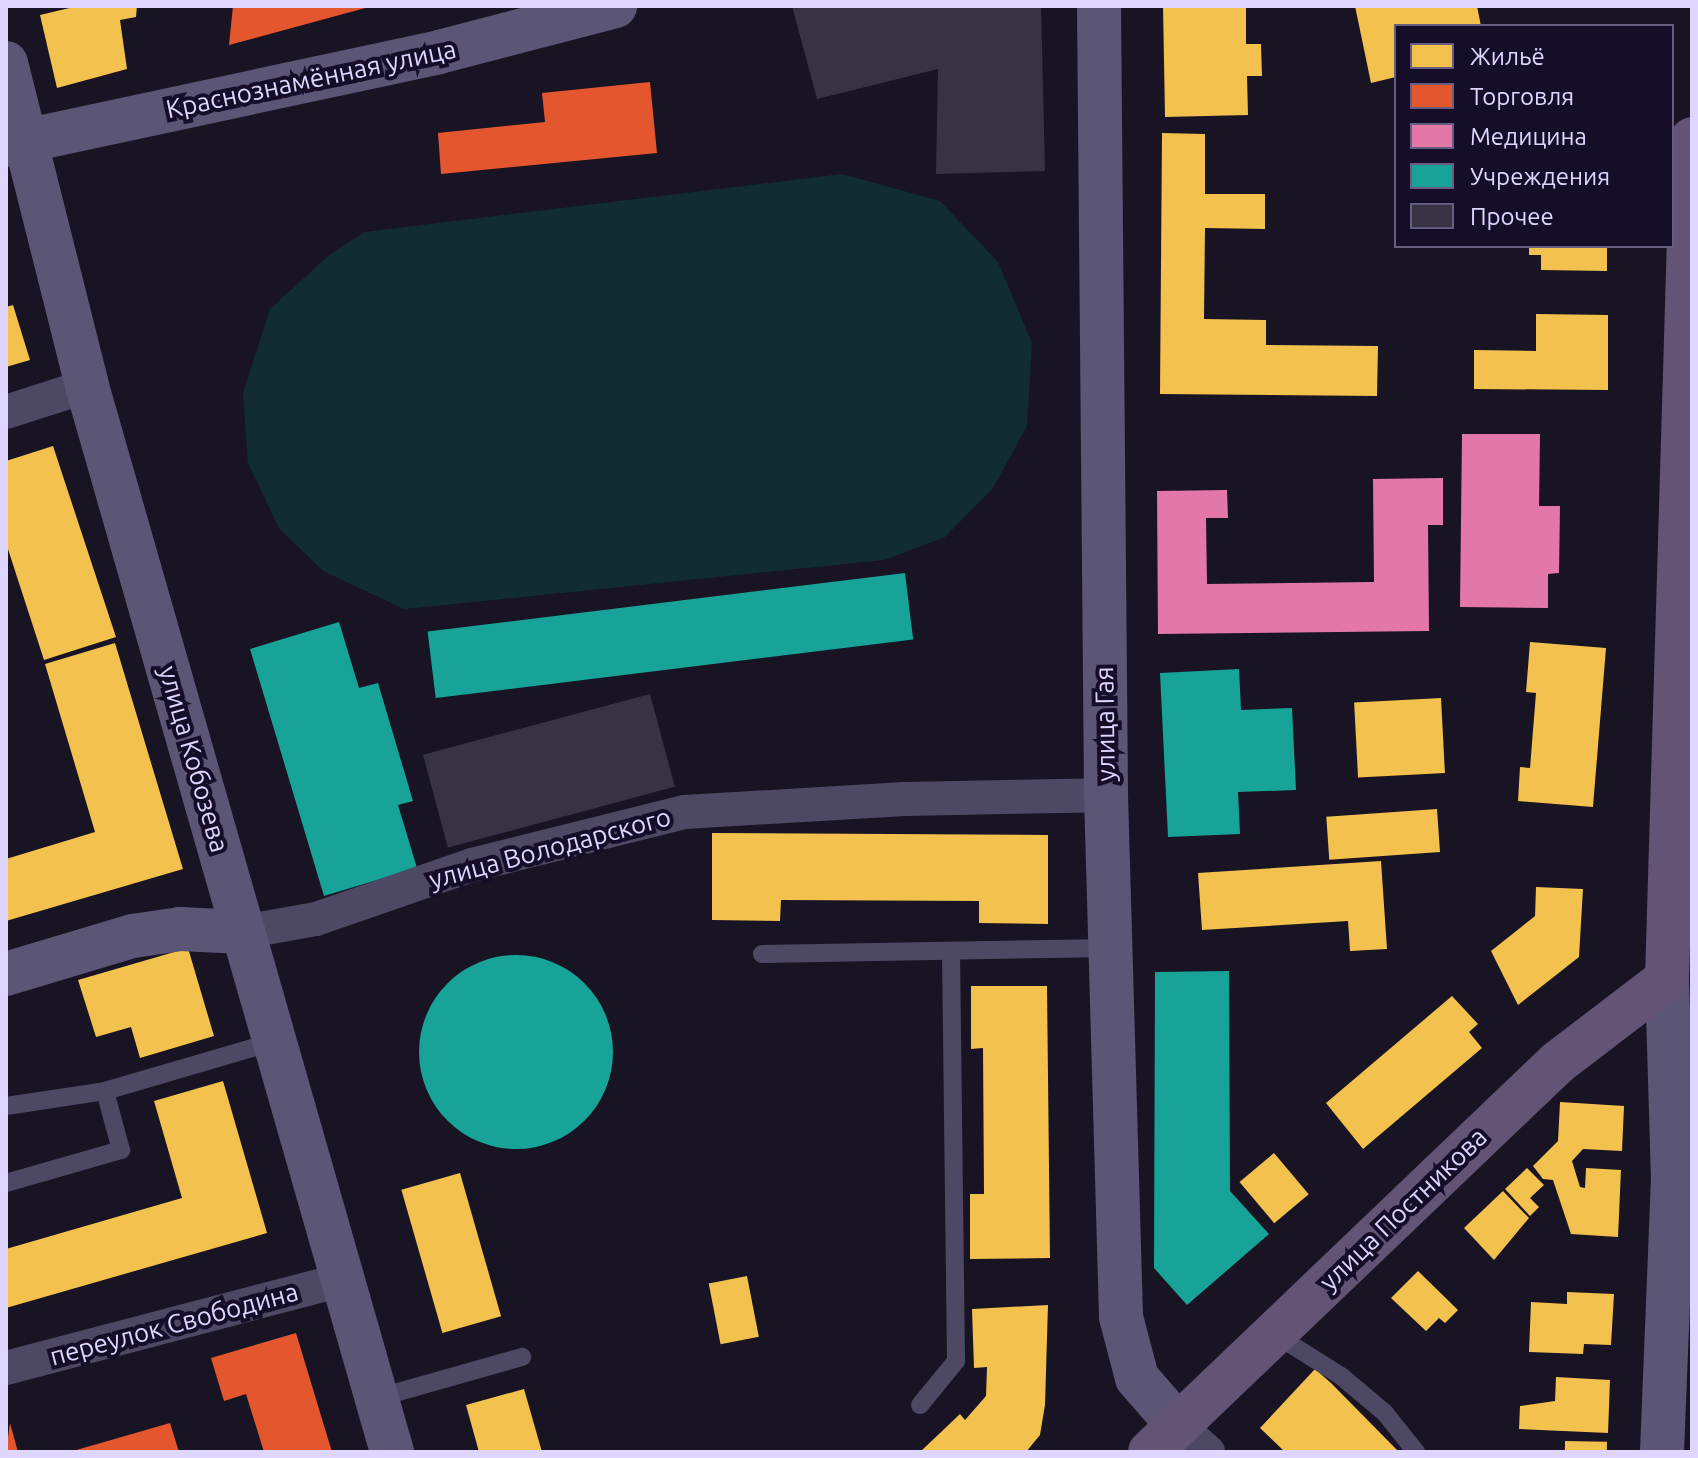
<!DOCTYPE html>
<html>
<head>
<meta charset="utf-8">
<style>
  body { margin:0 }
  #map { position:relative; width:1698px; height:1458px; overflow:hidden; background:#191423; font-family:Ubuntu,sans-serif }
  div>[style] { position:absolute }
  .green>* { inset:0; background:#112d31 }
  .homes>* { inset:0; background:#f2c14e; transform-origin:0 0 }
  .shops>* { inset:0; background:#e4572e }
  .health>* { inset:0; background:#e377a8 }
  .public>* { inset:0; background:#17a398; transform-origin:0 0 }
  .round { border-radius:50% }
  .building>* { inset:0; background:#383245; transform-origin:0 0 }
  .lane>* { height:18px; margin:-9px; padding:0 9px; transform-origin:9px; border-radius:9px; background:#4d4964 }
  .street>* { height:34px; margin:-17px; padding:0 17px; transform-origin:17px; border-radius:17px; background:#4d4964 }
  .secondary>* { height:44px; margin:-22px; padding:0 22px; transform-origin:22px; border-radius:22px; background:#5b5576 }
  .primary>* { height:44px; margin:-22px; padding:0 22px; transform-origin:22px; border-radius:22px; background:#635375 }
  span { translate:-50% -50%; white-space:nowrap; text-align:center; line-height:1.15; -webkit-text-stroke:8px #160e29; paint-order:stroke }
  .street-label { font-size:26px; color:#dfd6ff }
  .frame { position:absolute; inset:0; border:8px solid #dfd6ff; pointer-events:none }
  .legend { position:absolute; left:1394px; top:24px; width:280px; height:224px; box-sizing:border-box; background:#160e29; border:2px solid #665e7f; margin:0; padding:10px 14px; list-style:none; font-size:24px; color:#dfd6ff }
  .legend li { display:flex; align-items:center; gap:16px; height:40px }
  .legend b { width:40px; border:2px solid #665e7f }
</style>
</head>
<body>
<div id="map">
  <div class="green">
    <i style="clip-path:polygon(842px 174px,940px 201px,998px 262px,1032px 343px,1027px 426px,993px 488px,945px 537px,884px 560px,404px 609px,323px 571px,279px 528px,248px 463px,243px 393px,270px 309px,328px 256px,365px 232px)"></i>
  </div>
  <div class="homes">
    <i style="clip-path:polygon(78px 6px,137px 6px,136px 17px,120px 20px,127px 69px,57px 88px,40px 15px)"></i>
    <i style="clip-path:polygon(1163px 6px,1246px 6px,1246px 44px,1261px 44px,1262px 76px,1247px 76px,1248px 115px,1165px 117px)"></i>
    <i style="clip-path:polygon(1355px 6px,1477px 6px,1481px 26px,1396px 26px,1396px 77px,1371px 83px)"></i>
    <i style="clip-path:polygon(1162px 133px,1205px 134px,1205px 194px,1265px 194px,1265px 229px,1205px 228px,1204px 319px,1266px 320px,1266px 345px,1378px 346px,1377px 396px,1160px 394px)"></i>
    <i style="clip-path:polygon(1529px 246px,1607px 246px,1607px 271px,1541px 270px,1541px 255px,1529px 255px)"></i>
    <i style="clip-path:polygon(13px 305px,30px 360px,6px 367px,6px 307px)"></i>
    <i style="clip-path:polygon(1536px 314px,1608px 315px,1608px 390px,1474px 389px,1474px 350px,1536px 351px)"></i>
    <i style="clip-path:polygon(53px 446px,116px 637px,44px 660px,6px 543px,6px 461px)"></i>
    <i style="clip-path:polygon(1530px 642px,1606px 648px,1593px 807px,1518px 801px,1520px 767px,1530px 768px,1536px 693px,1526px 692px)"></i>
    <i style="clip-path:polygon(115px 643px,183px 869px,6px 921px,6px 859px,95px 832px,45px 664px)"></i>
    <i style="left:1441px;top:698px;width:75px;height:87px;rotate:87deg"></i>
    <i style="left:1437px;top:809px;width:43px;height:111px;rotate:86deg"></i>
    <i style="clip-path:polygon(712px 833px,1048px 835px,1048px 924px,979px 923px,979px 901px,781px 900px,780px 921px,712px 920px)"></i>
    <i style="clip-path:polygon(1381px 861px,1387px 949px,1350px 951px,1348px 921px,1202px 930px,1198px 873px)"></i>
    <i style="clip-path:polygon(1536px 887px,1583px 889px,1579px 957px,1518px 1005px,1491px 951px,1535px 916px)"></i>
    <i style="clip-path:polygon(188px 948px,214px 1036px,140px 1058px,131px 1027px,96px 1037px,78px 980px)"></i>
    <i style="clip-path:polygon(971px 986px,1047px 986px,1050px 1258px,970px 1259px,970px 1194px,984px 1194px,983px 1048px,971px 1049px)"></i>
    <i style="clip-path:polygon(1452px 996px,1478px 1024px,1469px 1032px,1482px 1048px,1363px 1149px,1326px 1103px)"></i>
    <i style="clip-path:polygon(223px 1081px,267px 1233px,6px 1308px,6px 1249px,182px 1198px,154px 1101px)"></i>
    <i style="clip-path:polygon(1560px 1102px,1624px 1106px,1622px 1151px,1583px 1149px,1572px 1161px,1580px 1187px,1585px 1188px,1586px 1168px,1621px 1170px,1618px 1237px,1571px 1234px,1553px 1180px,1543px 1179px,1533px 1166px,1558px 1141px)"></i>
    <i style="left:1274px;top:1153px;width:54px;height:45px;rotate:50deg"></i>
    <i style="clip-path:polygon(1527px 1168px,1544px 1185px,1530px 1198px,1539px 1207px,1530px 1216px,1505px 1189px)"></i>
    <i style="left:460px;top:1173px;width:149px;height:61px;rotate:74deg"></i>
    <i style="clip-path:polygon(1503px 1191px,1529px 1218px,1494px 1260px,1464px 1228px)"></i>
    <i style="clip-path:polygon(1418px 1271px,1458px 1310px,1445px 1323px,1439px 1318px,1426px 1331px,1391px 1298px)"></i>
    <i style="left:747px;top:1276px;width:62px;height:39px;rotate:79deg"></i>
    <i style="clip-path:polygon(1567px 1292px,1614px 1294px,1611px 1345px,1584px 1344px,1583px 1354px,1529px 1352px,1531px 1302px,1567px 1304px)"></i>
    <i style="clip-path:polygon(1048px 1305px,1045px 1405px,1040px 1435px,1026px 1452px,920px 1452px,960px 1414px,965px 1420px,986px 1396px,987px 1367px,974px 1368px,972px 1309px)"></i>
    <i style="clip-path:polygon(1315px 1369px,1331px 1383px,1399px 1452px,1285px 1452px,1260px 1428px)"></i>
    <i style="clip-path:polygon(1556px 1377px,1610px 1380px,1608px 1433px,1519px 1429px,1520px 1406px,1555px 1401px)"></i>
    <i style="clip-path:polygon(524px 1389px,542px 1452px,479px 1452px,466px 1405px)"></i>
    <i style="left:1565px;top:1441px;width:42px;height:11px;rotate:1deg"></i>
  </div>
  <div class="shops">
    <i style="clip-path:polygon(233px 6px,369px 6px,369px 7px,229px 45px)"></i>
    <i style="clip-path:polygon(650px 82px,657px 153px,441px 174px,438px 133px,545px 122px,542px 93px)"></i>
    <i style="clip-path:polygon(296px 1333px,332px 1452px,264px 1452px,246px 1394px,224px 1401px,211px 1358px)"></i>
    <i style="clip-path:polygon(10px 1423px,18px 1452px,6px 1452px)"></i>
    <i style="clip-path:polygon(170px 1423px,179px 1452px,73px 1452px,73px 1451px)"></i>
  </div>
  <div class="health">
    <i style="clip-path:polygon(1462px 434px,1540px 434px,1539px 506px,1560px 506px,1559px 573px,1548px 574px,1548px 608px,1460px 607px)"></i>
    <i style="clip-path:polygon(1443px 478px,1443px 525px,1428px 525px,1429px 631px,1158px 634px,1157px 491px,1227px 490px,1228px 518px,1206px 518px,1207px 584px,1374px 582px,1373px 479px)"></i>
  </div>
  <div class="public">
    <i style="left:905px;top:573px;width:67px;height:481px;rotate:83deg"></i>
    <i style="clip-path:polygon(339px 622px,359px 688px,378px 683px,413px 801px,398px 805px,417px 868px,324px 896px,250px 649px)"></i>
    <i style="clip-path:polygon(1239px 669px,1241px 710px,1292px 708px,1296px 790px,1238px 792px,1240px 834px,1168px 837px,1160px 673px)"></i>
    <i class="round" style="left:419px;top:955px;width:194px;height:194px"></i>
    <i style="clip-path:polygon(1229px 971px,1230px 1191px,1269px 1234px,1187px 1305px,1154px 1268px,1155px 972px)"></i>
  </div>
  <div class="building">
    <i style="clip-path:polygon(792px 6px,1041px 6px,1045px 171px,936px 174px,938px 69px,817px 99px)"></i>
    <i style="left:650px;top:694px;width:96px;height:235px;rotate:75deg"></i>
  </div>
  <div class="lane">
    <i style="left:762px;top:954px;width:348px;rotate:-1deg"></i>
    <i style="left:6px;top:1106px;width:100px;rotate:-8.6deg"></i>
    <i style="left:105px;top:1091px;width:178px;rotate:-16.3deg"></i>
    <i style="left:6px;top:1183px;width:120px;rotate:-16deg"></i>
    <i style="left:121px;top:1150px;width:61px;rotate:-105.2deg"></i>
    <i style="left:1273px;top:1333px;width:80px;rotate:32.3deg"></i>
    <i style="left:1341px;top:1376px;width:57px;rotate:40.1deg"></i>
    <i style="left:1385px;top:1413px;width:50px;rotate:51.5deg"></i>
    <i style="left:377px;top:1398px;width:151px;rotate:-15.8deg"></i>
    <i style="left:920px;top:1405px;width:57px;rotate:-50.7deg"></i>
    <i style="left:956px;top:1361px;width:410px;rotate:-90.7deg"></i>
  </div>
  <div class="street">
    <i style="left:6px;top:412px;width:85px;rotate:-17.8deg"></i>
    <i style="left:243px;top:932px;width:74px;rotate:-10.1deg"></i>
    <i style="left:316px;top:919px;width:165px;rotate:-19.1deg"></i>
    <i style="left:472px;top:865px;width:219px;rotate:-14deg"></i>
    <i style="left:685px;top:812px;width:220px;rotate:-3.4deg"></i>
    <i style="left:905px;top:799px;width:201px;rotate:-1.1deg"></i>
    <i style="left:6px;top:1368px;width:347px;rotate:-14.7deg"></i>
    <i style="left:1177px;top:1424px;width:42px;rotate:42.1deg"></i>
  </div>
  <div class="secondary">
    <i style="left:1099px;top:6px;width:789px;rotate:89.49deg"></i>
    <i style="left:1106px;top:795px;width:522px;rotate:88.35deg"></i>
    <i style="left:1121px;top:1317px;width:63px;rotate:75.3deg"></i>
    <i style="left:1137px;top:1378px;width:61px;rotate:49deg"></i>
    <i style="left:6px;top:63px;width:333px;rotate:75.9deg"></i>
    <i style="left:87px;top:386px;width:1109px;rotate:74.03deg"></i>
    <i style="left:6px;top:145px;width:443px;rotate:-12.1deg"></i>
    <i style="left:439px;top:52px;width:182px;rotate:-14.6deg"></i>
    <i style="left:6px;top:974px;width:133px;rotate:-16.7deg"></i>
    <i style="left:133px;top:936px;width:48px;rotate:-8.5deg"></i>
    <i style="left:180px;top:929px;width:63px;rotate:2.7deg"></i>
    <i style="left:1662px;top:1452px;width:272px;rotate:-87.7deg"></i>
    <i style="left:1673px;top:1180px;width:201px;rotate:-91.7deg"></i>
  </div>
  <div class="primary">
    <i style="left:1150px;top:1452px;width:563px;rotate:-43.7deg"></i>
    <i style="left:1557px;top:1063px;width:138px;rotate:-37.4deg"></i>
    <i style="left:1667px;top:979px;width:840px;rotate:-88.3deg"></i>
  </div>
  <div class="street-label">
    <span style="left:311px;top:79px;rotate:-12deg">Краснознамённая улица</span>
    <span style="left:1105px;top:724px;rotate:-91deg">улица Гая</span>
    <span style="left:194px;top:759px;rotate:74deg">улица Кобозева</span>
    <span style="left:550px;top:848px;rotate:-15deg">улица Володарского</span>
    <span style="left:1403px;top:1209px;rotate:-44deg">улица Постникова</span>
    <span style="left:174px;top:1324px;rotate:-15deg">переулок Свободина</span>
  </div>
  <div class="frame"></div>
  <ul class="legend">
  <li><b style="height:22px;background:#f2c14e"></b>Жильё</li>
  <li><b style="height:22px;background:#e4572e"></b>Торговля</li>
  <li><b style="height:22px;background:#e377a8"></b>Медицина</li>
  <li><b style="height:22px;background:#17a398"></b>Учреждения</li>
  <li><b style="height:22px;background:#383245"></b>Прочее</li>
  </ul>
</div>
</body>
</html>
